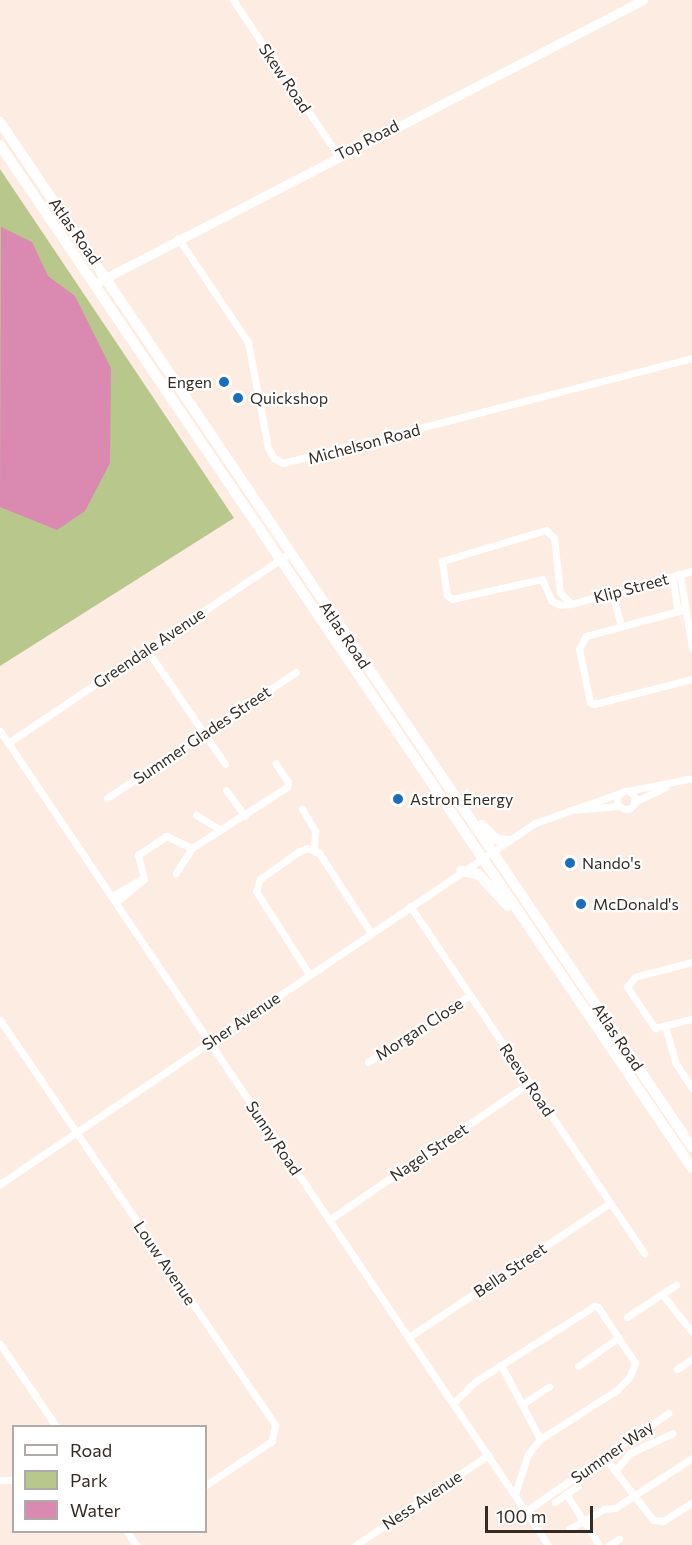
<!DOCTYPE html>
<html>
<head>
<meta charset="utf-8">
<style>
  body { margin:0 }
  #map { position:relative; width:692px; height:1545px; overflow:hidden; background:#fdece1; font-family:Commissioner,sans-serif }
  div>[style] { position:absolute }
  .green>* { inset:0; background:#b8c78c }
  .water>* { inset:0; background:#da89b1 }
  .street>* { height:7px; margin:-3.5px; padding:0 3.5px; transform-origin:3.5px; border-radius:3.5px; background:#fff }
  .street>.ring { margin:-3.5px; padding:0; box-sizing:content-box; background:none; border:7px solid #fff; border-radius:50% }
  .secondary>* { height:9px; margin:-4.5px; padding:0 4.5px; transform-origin:4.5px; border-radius:4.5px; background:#fff }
  .primary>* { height:10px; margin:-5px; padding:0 5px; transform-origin:5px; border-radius:5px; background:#fff }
  .dots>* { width:16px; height:16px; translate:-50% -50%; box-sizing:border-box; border:3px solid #fff; border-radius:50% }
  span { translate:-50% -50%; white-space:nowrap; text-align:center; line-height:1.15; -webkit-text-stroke:4.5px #fff; paint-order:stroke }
  .street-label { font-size:16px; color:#362b24 }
  .poi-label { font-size:16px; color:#362b24 }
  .right { translate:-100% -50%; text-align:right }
  .left { translate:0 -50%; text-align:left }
  .legend { position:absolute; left:12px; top:1425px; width:195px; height:108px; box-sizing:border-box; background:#fff; border:2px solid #afaaa7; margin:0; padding:8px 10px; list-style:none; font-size:18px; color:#362b24 }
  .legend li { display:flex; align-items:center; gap:12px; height:30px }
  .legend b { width:30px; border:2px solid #afaaa7 }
  .scale { position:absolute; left:485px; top:1506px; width:108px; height:27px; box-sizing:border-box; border:3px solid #362b24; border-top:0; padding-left:8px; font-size:18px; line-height:21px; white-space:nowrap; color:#362b24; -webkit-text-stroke:4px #fff; paint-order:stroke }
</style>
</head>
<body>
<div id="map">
  <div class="green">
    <i style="clip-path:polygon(0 169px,234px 518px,0 666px)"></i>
  </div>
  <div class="water">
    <i style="clip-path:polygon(1px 227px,32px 242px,48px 276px,75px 296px,111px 368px,110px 463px,85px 511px,57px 530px,0 507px)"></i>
  </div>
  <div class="street">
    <i style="left:233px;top:0;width:187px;rotate:55.9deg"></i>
    <i style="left:178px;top:238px;width:125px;rotate:56.1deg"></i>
    <i style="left:248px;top:342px;width:108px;rotate:79.3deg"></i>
    <i style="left:268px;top:448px;width:12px;rotate:59deg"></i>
    <i style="left:274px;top:458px;width:10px;rotate:29deg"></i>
    <i style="left:283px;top:463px;width:422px;rotate:-14.4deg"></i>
    <i style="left:680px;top:574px;width:75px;rotate:80.8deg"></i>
    <i style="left:672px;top:577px;width:35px;rotate:80deg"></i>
    <i style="left:614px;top:601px;width:26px;rotate:74deg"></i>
    <i style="left:571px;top:604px;width:16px;rotate:-133deg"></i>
    <i style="left:560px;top:592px;width:54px;rotate:-96.3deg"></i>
    <i style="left:554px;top:538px;width:11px;rotate:-135deg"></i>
    <i style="left:546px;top:530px;width:109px;rotate:163.4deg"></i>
    <i style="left:442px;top:561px;width:34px;rotate:82deg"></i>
    <i style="left:447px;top:595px;width:6px;rotate:39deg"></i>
    <i style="left:452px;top:599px;width:92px;rotate:-12.5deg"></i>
    <i style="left:542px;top:579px;width:24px;rotate:66deg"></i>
    <i style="left:552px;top:601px;width:10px;rotate:24deg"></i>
    <i style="left:561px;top:605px;width:10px;rotate:-6deg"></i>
    <i style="left:571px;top:604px;width:125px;rotate:-15.3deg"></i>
    <i style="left:686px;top:609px;width:104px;rotate:164.9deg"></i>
    <i style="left:586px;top:636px;width:15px;rotate:118deg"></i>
    <i style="left:579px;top:649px;width:54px;rotate:78.3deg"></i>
    <i style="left:590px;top:702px;width:4px;rotate:27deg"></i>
    <i style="left:594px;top:704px;width:101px;rotate:-14.3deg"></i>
    <i style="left:147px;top:650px;width:138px;rotate:55.6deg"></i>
    <i style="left:0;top:731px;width:981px;rotate:56.05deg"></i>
    <i style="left:8px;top:743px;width:340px;rotate:-34deg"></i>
    <i style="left:226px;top:790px;width:32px;rotate:54deg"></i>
    <i class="ring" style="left:617px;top:791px;width:11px;height:11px"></i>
    <i style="left:627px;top:791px;width:66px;rotate:-11.3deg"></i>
    <i style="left:107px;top:798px;width:227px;rotate:-33.7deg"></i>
    <i style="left:634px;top:802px;width:35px;rotate:-25deg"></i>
    <i style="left:302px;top:809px;width:26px;rotate:59deg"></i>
    <i style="left:315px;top:831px;width:18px;rotate:93deg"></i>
    <i style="left:570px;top:810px;width:49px;rotate:-4.7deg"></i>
    <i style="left:196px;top:815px;width:29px;rotate:31deg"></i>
    <i style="left:192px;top:848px;width:113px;rotate:-32.7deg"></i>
    <i style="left:287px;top:787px;width:5px;rotate:-79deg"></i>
    <i style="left:288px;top:782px;width:22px;rotate:-124deg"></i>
    <i style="left:144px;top:879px;width:25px;rotate:-104deg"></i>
    <i style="left:138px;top:855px;width:34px;rotate:-34deg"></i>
    <i style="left:166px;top:836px;width:29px;rotate:25deg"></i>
    <i style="left:192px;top:848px;width:30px;rotate:123deg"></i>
    <i style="left:112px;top:896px;width:34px;rotate:-30deg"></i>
    <i style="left:116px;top:902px;width:36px;rotate:-39deg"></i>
    <i style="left:410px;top:906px;width:419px;rotate:56deg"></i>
    <i style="left:692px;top:962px;width:59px;rotate:165.3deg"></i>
    <i style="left:635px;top:977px;width:13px;rotate:129deg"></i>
    <i style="left:627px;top:987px;width:50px;rotate:55.7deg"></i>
    <i style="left:655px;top:1028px;width:38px;rotate:-14deg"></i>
    <i style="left:309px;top:974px;width:98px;rotate:-122.6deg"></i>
    <i style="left:256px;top:891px;width:13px;rotate:-72deg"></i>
    <i style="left:260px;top:879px;width:47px;rotate:-35.4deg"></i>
    <i style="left:298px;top:852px;width:10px;rotate:-24deg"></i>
    <i style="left:307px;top:848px;width:13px;rotate:23deg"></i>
    <i style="left:319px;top:853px;width:95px;rotate:57deg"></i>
    <i style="left:0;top:1020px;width:490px;rotate:55.8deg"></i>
    <i style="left:275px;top:1425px;width:16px;rotate:101deg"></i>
    <i style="left:272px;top:1441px;width:79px;rotate:146.3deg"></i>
    <i style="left:665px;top:1026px;width:37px;rotate:74deg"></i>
    <i style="left:675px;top:1062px;width:31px;rotate:57deg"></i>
    <i style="left:368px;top:1062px;width:122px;rotate:-33.3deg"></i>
    <i style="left:0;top:1184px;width:645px;rotate:-34.01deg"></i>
    <i style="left:535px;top:823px;width:90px;rotate:-19.4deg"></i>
    <i style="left:329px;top:1220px;width:242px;rotate:-34.4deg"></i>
    <i style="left:662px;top:1294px;width:17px;rotate:-33deg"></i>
    <i style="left:627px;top:1317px;width:42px;rotate:-33.3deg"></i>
    <i style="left:662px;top:1294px;width:48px;rotate:51.7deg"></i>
    <i style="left:409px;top:1337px;width:242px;rotate:-33.7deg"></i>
    <i style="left:0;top:1344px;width:99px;rotate:55.7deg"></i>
    <i style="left:578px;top:1366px;width:50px;rotate:-35.3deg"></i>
    <i style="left:677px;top:1369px;width:18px;rotate:-34deg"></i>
    <i style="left:453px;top:1403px;width:32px;rotate:-44deg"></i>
    <i style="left:476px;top:1381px;width:140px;rotate:-32.4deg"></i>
    <i style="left:594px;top:1306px;width:4px;rotate:14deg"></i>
    <i style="left:598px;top:1307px;width:67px;rotate:56.5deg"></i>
    <i style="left:635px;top:1363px;width:14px;rotate:111deg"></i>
    <i style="left:630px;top:1376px;width:19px;rotate:133deg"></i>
    <i style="left:617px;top:1390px;width:91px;rotate:147.5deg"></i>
    <i style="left:540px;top:1439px;width:84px;rotate:-117.8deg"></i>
    <i style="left:524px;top:1403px;width:30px;rotate:-33deg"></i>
    <i style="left:609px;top:1463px;width:72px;rotate:52.3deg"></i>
    <i style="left:653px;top:1520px;width:10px;rotate:6deg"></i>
    <i style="left:663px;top:1521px;width:34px;rotate:-32deg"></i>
    <i style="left:615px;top:1471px;width:23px;rotate:-50deg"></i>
    <i style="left:630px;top:1453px;width:47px;rotate:-24.9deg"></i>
    <i style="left:0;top:1480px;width:14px"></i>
    <i style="left:515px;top:1494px;width:42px;rotate:-72deg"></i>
    <i style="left:528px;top:1454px;width:19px;rotate:-51deg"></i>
    <i style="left:566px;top:1494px;width:61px;rotate:57.1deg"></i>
    <i style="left:555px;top:1502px;width:28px;rotate:-35deg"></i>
    <i style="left:526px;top:1511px;width:173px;rotate:-34.6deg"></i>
    <i style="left:569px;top:1529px;width:40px;rotate:-29.7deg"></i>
    <i style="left:604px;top:1509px;width:11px;rotate:-5deg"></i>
    <i style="left:615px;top:1508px;width:92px;rotate:-33deg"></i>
    <i style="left:127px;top:1532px;width:16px;rotate:55deg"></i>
    <i style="left:356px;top:1545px;width:160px;rotate:-34.3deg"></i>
    <i style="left:609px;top:1545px;width:12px;rotate:-31deg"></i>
  </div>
  <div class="secondary">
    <i style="left:94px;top:284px;width:618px;rotate:-27.35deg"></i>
  </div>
  <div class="primary">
    <i style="left:0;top:122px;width:1237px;rotate:55.98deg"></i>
    <i style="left:0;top:145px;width:1235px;rotate:55.92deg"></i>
    <i style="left:482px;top:825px;width:19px;rotate:47deg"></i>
    <i style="left:495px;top:839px;width:13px;rotate:9deg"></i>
    <i style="left:461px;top:871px;width:17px;rotate:10deg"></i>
    <i style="left:478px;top:874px;width:44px;rotate:46.8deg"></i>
  </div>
  <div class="dots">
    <i style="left:224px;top:382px;background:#1a6fbd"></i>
    <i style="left:238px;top:398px;background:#1a6fbd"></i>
    <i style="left:398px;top:799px;background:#1a6fbd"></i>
    <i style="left:570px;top:863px;background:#1a6fbd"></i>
    <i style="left:581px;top:904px;background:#1a6fbd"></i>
  </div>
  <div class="street-label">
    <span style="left:285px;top:78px;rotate:56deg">Skew Road</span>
    <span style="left:367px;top:140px;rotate:-27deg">Top Road</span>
    <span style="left:75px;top:231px;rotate:55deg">Atlas Road</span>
    <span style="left:364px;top:444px;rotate:-15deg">Michelson Road</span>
    <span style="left:631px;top:588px;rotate:-15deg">Klip Street</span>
    <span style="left:345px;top:635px;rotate:56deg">Atlas Road</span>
    <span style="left:149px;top:648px;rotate:-34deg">Greendale Avenue</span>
    <span style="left:202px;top:735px;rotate:-34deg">Summer Glades Street</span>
    <span style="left:241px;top:1021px;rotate:-34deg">Sher Avenue</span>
    <span style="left:419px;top:1029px;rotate:-33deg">Morgan Close</span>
    <span style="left:618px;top:1037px;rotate:56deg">Atlas Road</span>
    <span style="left:527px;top:1080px;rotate:56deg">Reeva Road</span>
    <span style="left:274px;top:1138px;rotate:56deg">Sunny Road</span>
    <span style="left:429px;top:1152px;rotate:-34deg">Nagel Street</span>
    <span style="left:165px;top:1263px;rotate:56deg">Louw Avenue</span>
    <span style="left:510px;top:1270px;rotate:-34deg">Bella Street</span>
    <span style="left:612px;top:1452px;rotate:-35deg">Summer Way</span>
    <span style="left:422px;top:1500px;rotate:-34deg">Ness Avenue</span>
  </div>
  <div class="poi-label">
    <span class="right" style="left:212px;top:382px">Engen</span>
    <span class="left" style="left:250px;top:398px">Quickshop</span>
    <span class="left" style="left:410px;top:799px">Astron Energy</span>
    <span class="left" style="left:582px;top:863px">Nando's</span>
    <span class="left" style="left:593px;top:904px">McDonald's</span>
  </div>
  <ul class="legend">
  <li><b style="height:8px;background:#fff"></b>Road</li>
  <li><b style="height:16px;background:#b8c78c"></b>Park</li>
  <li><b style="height:16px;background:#da89b1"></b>Water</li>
  </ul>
  <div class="scale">100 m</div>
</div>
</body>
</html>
